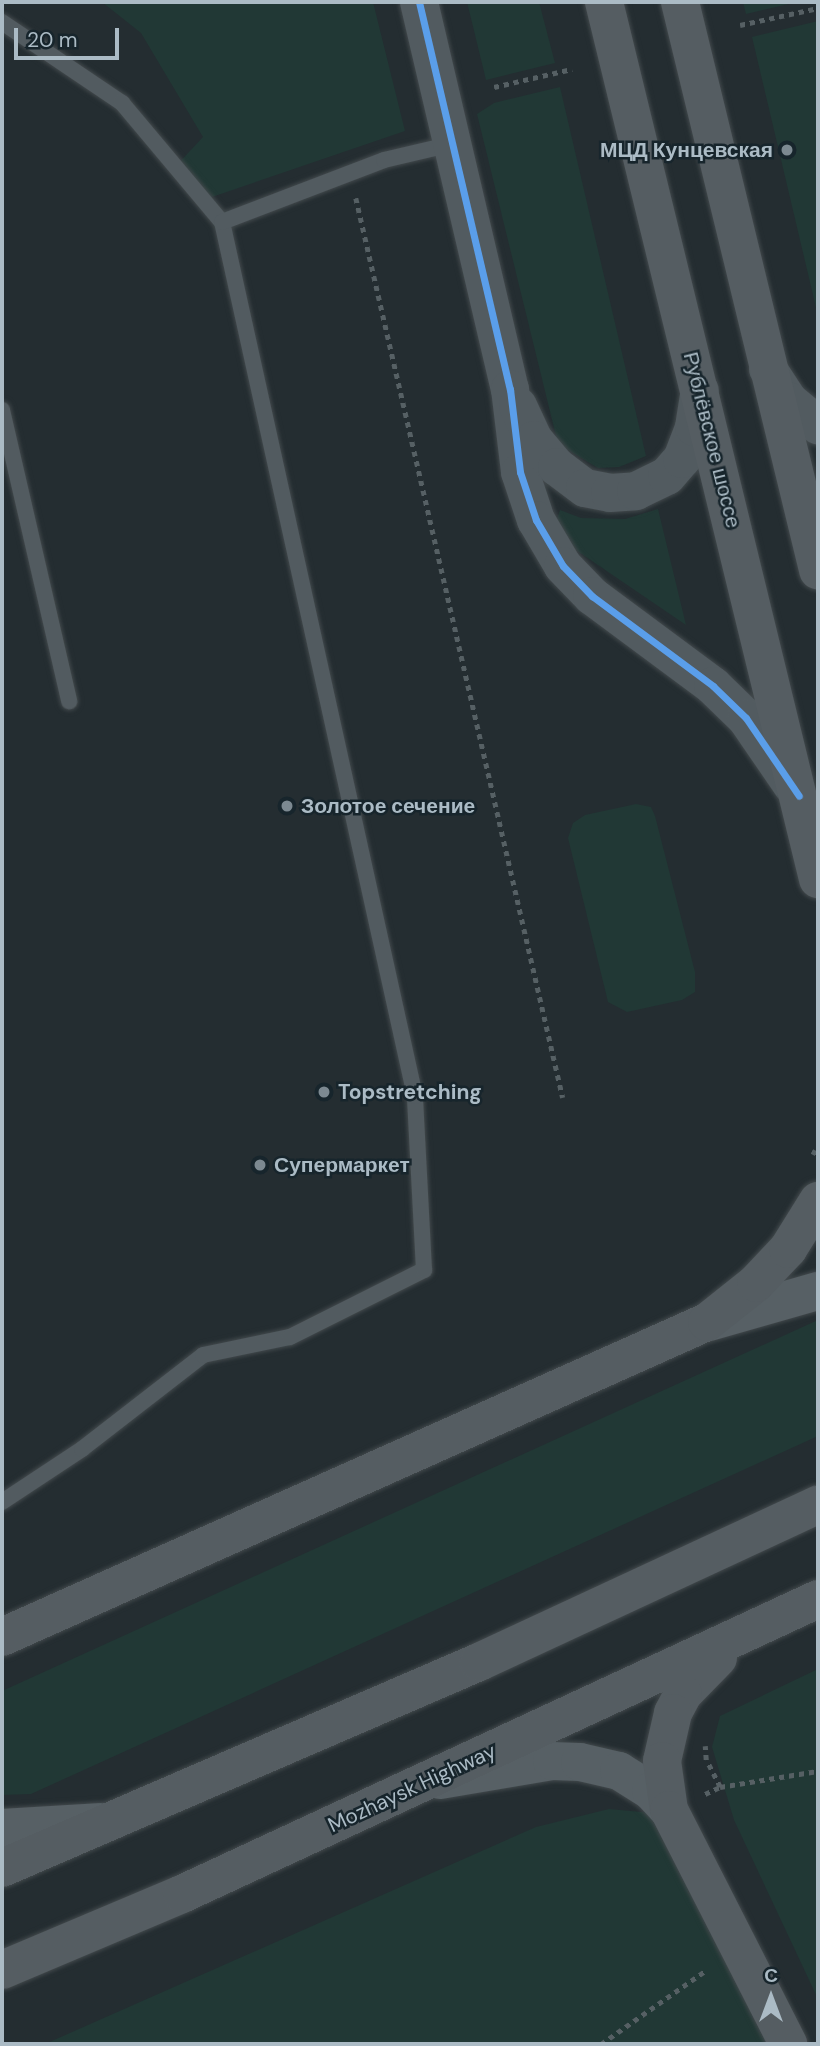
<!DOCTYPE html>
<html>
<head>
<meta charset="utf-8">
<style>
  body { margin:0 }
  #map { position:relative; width:820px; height:2046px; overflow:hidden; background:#242d31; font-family:"DM Sans",sans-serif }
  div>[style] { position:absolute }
  .green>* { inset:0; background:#213835 }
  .path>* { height:4.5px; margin-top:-2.25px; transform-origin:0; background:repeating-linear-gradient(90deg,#566064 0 5px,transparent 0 10px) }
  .roads { filter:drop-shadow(0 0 2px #42494c) drop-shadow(0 0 2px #42494c) }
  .service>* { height:16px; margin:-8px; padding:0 8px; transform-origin:8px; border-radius:8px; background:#525b60 }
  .tertiary>* { height:38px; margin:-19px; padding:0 19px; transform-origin:19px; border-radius:19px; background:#525b60 }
  .secondary>* { height:38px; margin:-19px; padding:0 19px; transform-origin:19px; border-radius:19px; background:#576065 }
  .primary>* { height:38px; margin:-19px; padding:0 19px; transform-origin:19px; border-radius:19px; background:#555d62 }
  .cycleway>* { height:7px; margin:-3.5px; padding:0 3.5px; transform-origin:3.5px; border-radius:3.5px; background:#5a9eea }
  .dots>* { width:19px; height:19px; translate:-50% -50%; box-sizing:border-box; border:4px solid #17252c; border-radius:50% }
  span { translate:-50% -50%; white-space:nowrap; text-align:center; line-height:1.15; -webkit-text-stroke:5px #17252c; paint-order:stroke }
  .poi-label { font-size:21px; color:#abbbc5; font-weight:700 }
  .right { translate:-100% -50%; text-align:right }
  .left { translate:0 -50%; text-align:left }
  .street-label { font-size:21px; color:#abbbc5 }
  .frame { position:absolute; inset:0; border:4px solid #abbbc5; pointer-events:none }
  .north { position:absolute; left:736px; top:1962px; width:70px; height:70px; -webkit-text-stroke:5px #17252c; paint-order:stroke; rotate:0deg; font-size:19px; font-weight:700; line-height:28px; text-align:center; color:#abbbc5 }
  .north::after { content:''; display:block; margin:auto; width:24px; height:32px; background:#abbbc5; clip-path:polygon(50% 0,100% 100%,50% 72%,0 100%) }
  .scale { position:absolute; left:14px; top:28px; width:105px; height:32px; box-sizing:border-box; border:4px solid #abbbc5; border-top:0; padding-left:9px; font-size:21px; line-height:24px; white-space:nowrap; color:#abbbc5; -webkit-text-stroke:5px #17252c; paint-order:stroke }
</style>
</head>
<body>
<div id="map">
  <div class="green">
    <i style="clip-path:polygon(102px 2px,373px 2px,405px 131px,203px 200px,175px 167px,203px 137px,141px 33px)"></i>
    <i style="clip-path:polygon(467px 2px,539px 2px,555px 63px,486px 80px)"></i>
    <i style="clip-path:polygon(743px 2px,797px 2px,746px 14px)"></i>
    <i style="clip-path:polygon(818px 21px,818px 316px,752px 37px)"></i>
    <i style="clip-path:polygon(560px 87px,646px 456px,619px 467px,598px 468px,558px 444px,477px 114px,494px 103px)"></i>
    <i style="clip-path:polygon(658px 509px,686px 625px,570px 546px,557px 519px,560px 510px,581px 518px,625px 519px)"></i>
    <i style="clip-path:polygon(636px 804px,651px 807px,655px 816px,695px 972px,695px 992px,682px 1000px,627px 1012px,608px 1002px,568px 838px,573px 823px,585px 815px)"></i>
    <i style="clip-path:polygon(818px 1320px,818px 1436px,31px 1794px,2px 1795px,2px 1691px)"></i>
    <i style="clip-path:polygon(818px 1669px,818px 1999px,734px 1820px,712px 1747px,720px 1716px)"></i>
    <i style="clip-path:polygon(609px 1809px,663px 1814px,771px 2044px,45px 2044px,536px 1827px)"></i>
  </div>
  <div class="path">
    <i style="left:740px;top:25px;width:80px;rotate:-12.3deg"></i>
    <i style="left:494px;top:87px;width:80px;rotate:-13deg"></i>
    <i style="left:356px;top:198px;width:923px;rotate:77.05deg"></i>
    <i style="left:812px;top:1151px;width:7px;rotate:27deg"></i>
    <i style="left:720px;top:1787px;width:99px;rotate:-9.3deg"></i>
    <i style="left:705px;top:1794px;width:17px;rotate:-25deg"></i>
    <i style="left:720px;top:1787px;width:30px;rotate:-117deg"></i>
    <i style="left:706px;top:1760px;width:14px;rotate:-94deg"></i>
    <i style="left:601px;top:2044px;width:127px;rotate:-35.1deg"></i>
  </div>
  <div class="roads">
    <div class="service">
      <i style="left:2px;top:22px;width:145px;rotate:34deg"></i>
      <i style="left:122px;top:103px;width:155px;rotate:50deg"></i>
      <i style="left:2px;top:410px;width:299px;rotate:77deg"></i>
      <i style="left:2px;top:1502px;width:96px;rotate:-33.5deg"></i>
      <i style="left:82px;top:1449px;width:153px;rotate:-37.8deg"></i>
      <i style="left:203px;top:1355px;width:89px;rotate:-11.7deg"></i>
      <i style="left:290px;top:1337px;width:150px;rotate:-26.6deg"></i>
      <i style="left:424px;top:1270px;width:174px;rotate:-93deg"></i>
      <i style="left:415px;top:1096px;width:895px;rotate:-102.45deg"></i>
      <i style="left:222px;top:222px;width:173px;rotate:-20.9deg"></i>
      <i style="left:384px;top:160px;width:70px;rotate:-13.2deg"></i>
    </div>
    <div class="tertiary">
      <i style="left:419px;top:2px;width:398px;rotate:76.8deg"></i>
      <i style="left:510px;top:389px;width:84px;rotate:83.1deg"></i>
      <i style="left:520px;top:472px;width:51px;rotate:71.6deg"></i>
      <i style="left:536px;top:520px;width:53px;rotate:59.6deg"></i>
      <i style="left:563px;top:566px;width:42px;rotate:46deg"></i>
      <i style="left:592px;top:596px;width:151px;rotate:36.6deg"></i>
      <i style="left:713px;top:686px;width:46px;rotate:44.1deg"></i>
      <i style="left:746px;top:718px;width:81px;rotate:55.5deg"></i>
      <i style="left:768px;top:369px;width:38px;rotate:57deg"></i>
      <i style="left:789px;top:401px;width:38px;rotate:40deg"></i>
      <i style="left:518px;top:406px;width:38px;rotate:65deg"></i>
      <i style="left:534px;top:440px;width:35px;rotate:50deg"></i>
      <i style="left:557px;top:467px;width:35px;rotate:37deg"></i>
      <i style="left:585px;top:488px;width:25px;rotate:11deg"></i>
      <i style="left:610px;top:493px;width:26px;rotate:-4deg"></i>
      <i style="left:636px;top:491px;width:34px;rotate:-26deg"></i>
      <i style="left:667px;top:476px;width:23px;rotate:-49deg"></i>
      <i style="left:682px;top:459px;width:34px;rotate:-69deg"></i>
      <i style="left:694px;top:427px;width:37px;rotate:-81deg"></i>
    </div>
    <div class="secondary">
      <i style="left:709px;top:1322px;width:113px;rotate:-15.9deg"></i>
      <i style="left:440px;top:1780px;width:114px;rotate:-9.6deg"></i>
      <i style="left:552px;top:1761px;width:28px;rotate:2deg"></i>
      <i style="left:580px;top:1762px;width:40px;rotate:13deg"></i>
      <i style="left:619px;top:1771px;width:38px;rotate:32deg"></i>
      <i style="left:651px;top:1791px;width:26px;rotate:47deg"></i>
      <i style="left:2px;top:1828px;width:98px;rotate:-3.5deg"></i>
    </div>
    <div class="primary">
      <i style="left:604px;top:2px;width:903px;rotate:76.29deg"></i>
      <i style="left:680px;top:2px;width:585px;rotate:76.34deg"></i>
      <i style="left:2px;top:1637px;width:772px;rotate:-24.08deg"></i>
      <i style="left:707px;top:1322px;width:63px;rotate:-38.5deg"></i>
      <i style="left:756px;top:1283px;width:47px;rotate:-46.7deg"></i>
      <i style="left:788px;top:1249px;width:57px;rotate:-58deg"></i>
      <i style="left:718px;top:1658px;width:50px;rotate:134.2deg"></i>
      <i style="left:683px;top:1694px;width:21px;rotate:118deg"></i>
      <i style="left:673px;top:1713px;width:49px;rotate:102.9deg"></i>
      <i style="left:662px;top:1761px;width:49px;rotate:81.9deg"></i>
      <i style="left:669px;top:1810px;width:263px;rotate:63deg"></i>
      <i style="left:2px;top:1868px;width:520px;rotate:-23.36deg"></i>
      <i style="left:479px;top:1662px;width:374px;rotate:-24.9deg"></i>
      <i style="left:2px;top:1970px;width:195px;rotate:-22.9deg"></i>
      <i style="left:182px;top:1894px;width:701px;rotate:-24.88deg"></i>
    </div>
  </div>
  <div class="cycleway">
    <i style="left:419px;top:2px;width:398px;rotate:76.8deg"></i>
    <i style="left:510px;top:389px;width:84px;rotate:83.1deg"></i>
    <i style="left:520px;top:472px;width:51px;rotate:71.6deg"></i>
    <i style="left:536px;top:520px;width:53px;rotate:59.6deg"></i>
    <i style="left:563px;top:566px;width:42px;rotate:46deg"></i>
    <i style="left:592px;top:596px;width:151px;rotate:36.6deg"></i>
    <i style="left:713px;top:686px;width:46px;rotate:44.1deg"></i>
    <i style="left:746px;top:718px;width:94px;rotate:55.8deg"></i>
  </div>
  <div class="dots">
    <i style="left:787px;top:150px;background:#7c8991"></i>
    <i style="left:287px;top:806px;background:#7c8991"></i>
    <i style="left:324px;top:1092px;background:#7c8991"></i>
    <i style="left:260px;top:1165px;background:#7c8991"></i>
  </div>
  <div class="poi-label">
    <span class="right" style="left:773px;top:150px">МЦД Кунцевская</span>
    <span class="left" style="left:301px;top:806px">Золотое сечение</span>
    <span class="left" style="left:338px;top:1092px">Topstretching</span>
    <span class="left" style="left:274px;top:1165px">Супермаркет</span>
  </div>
  <div class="street-label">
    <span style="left:712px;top:440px;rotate:76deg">Рублёвское шоссе</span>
    <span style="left:412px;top:1788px;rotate:-25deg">Mozhaysk Highway</span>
  </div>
  <div class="frame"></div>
  <div class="north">С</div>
  <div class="scale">20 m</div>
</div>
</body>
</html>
